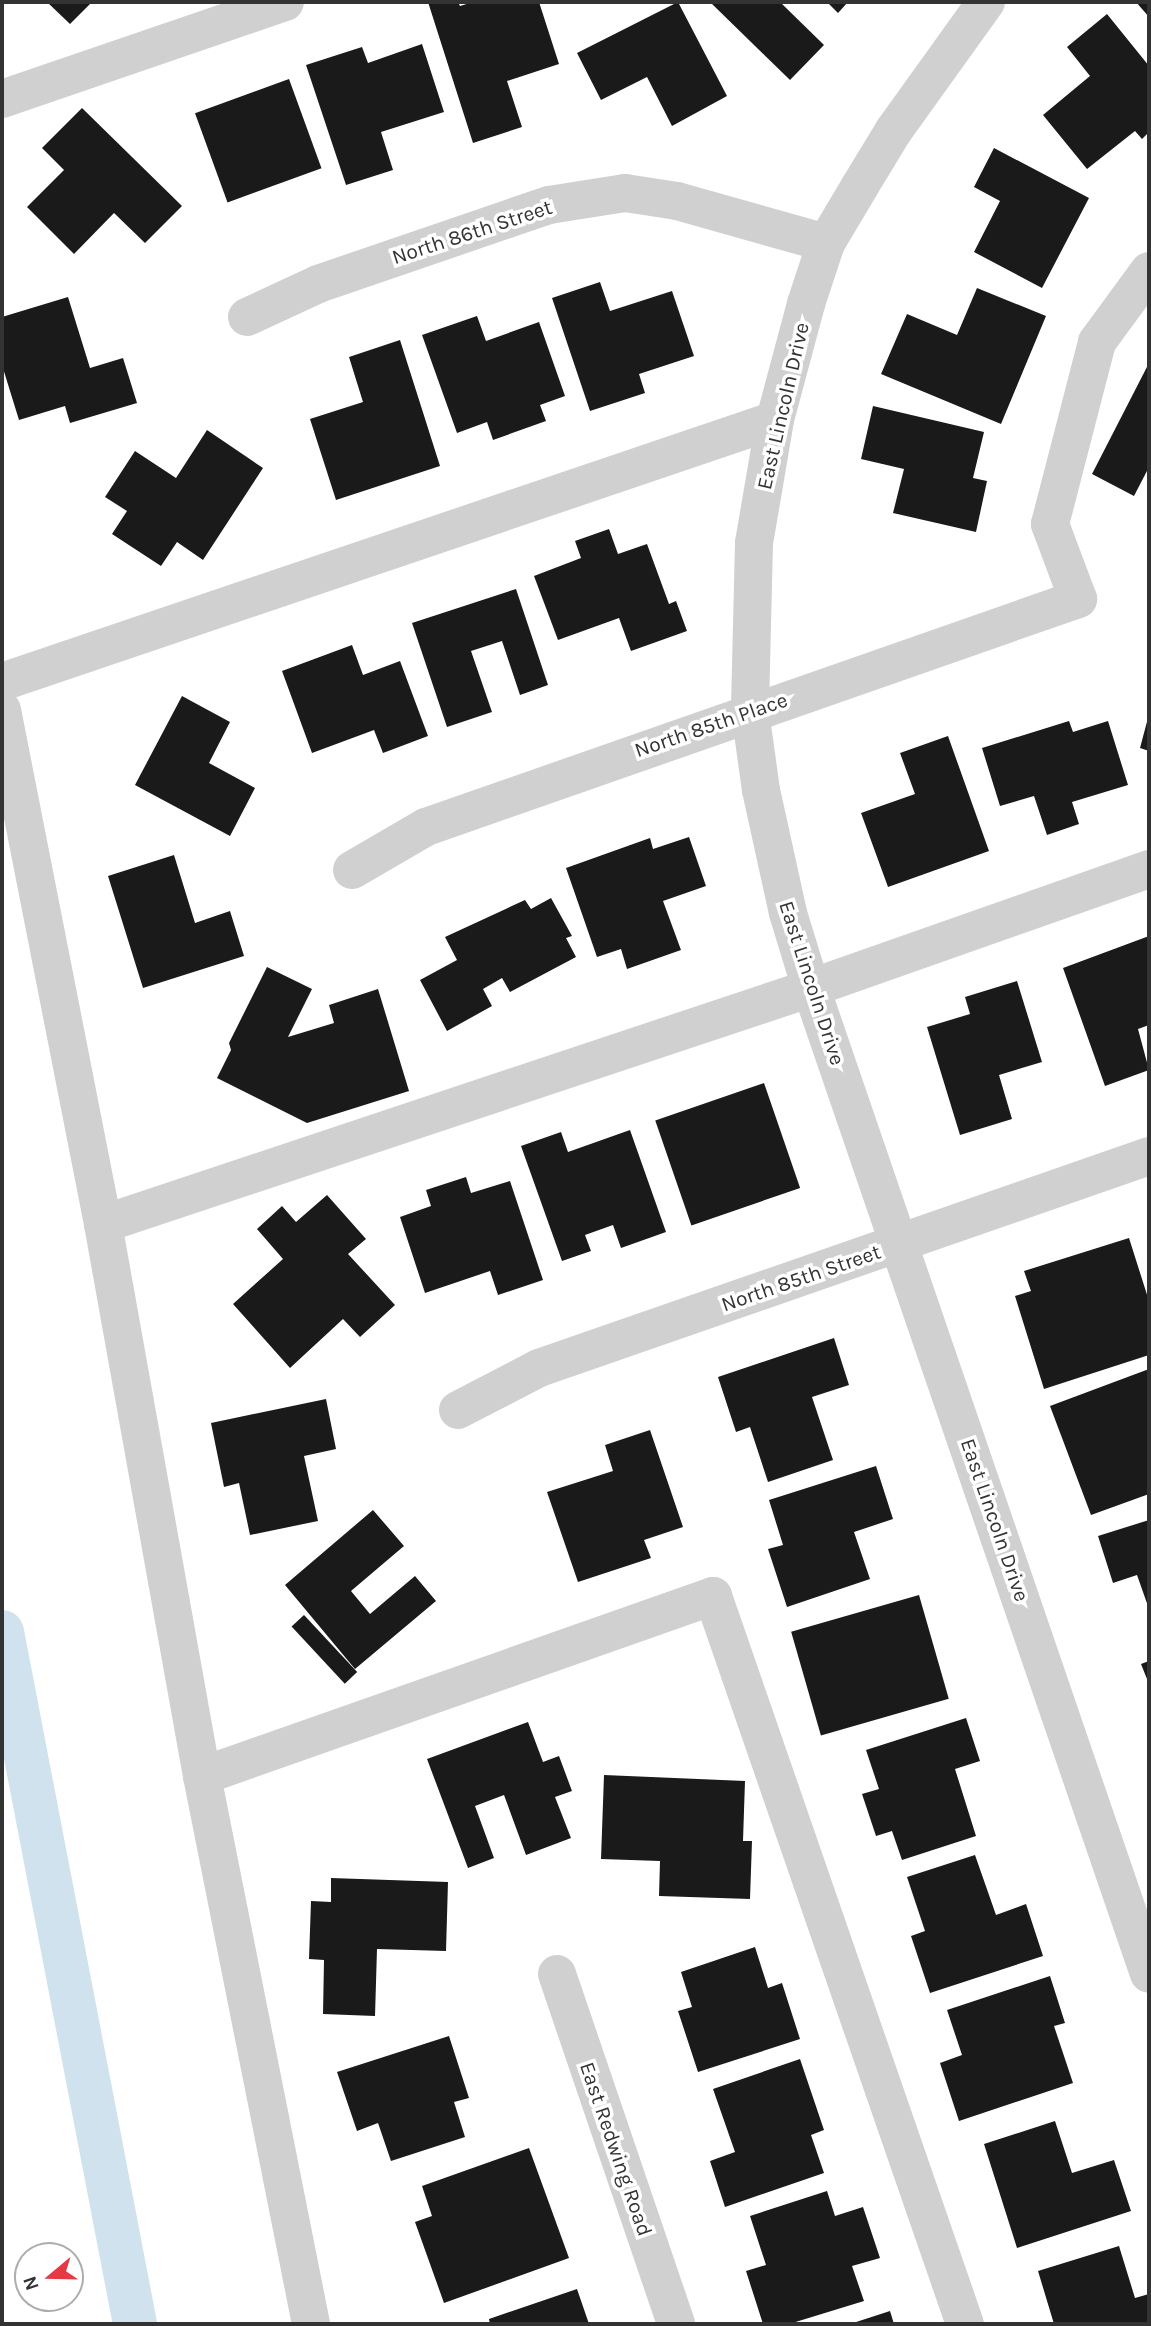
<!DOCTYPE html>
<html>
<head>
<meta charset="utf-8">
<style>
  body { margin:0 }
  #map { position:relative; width:1151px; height:2326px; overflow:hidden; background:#fff; font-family:Karla,sans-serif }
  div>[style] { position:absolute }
  .canal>* { height:44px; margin:-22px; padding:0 22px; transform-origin:22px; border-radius:22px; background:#cfe2ee }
  .building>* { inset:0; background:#1a1a1a; transform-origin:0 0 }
  .minor>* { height:38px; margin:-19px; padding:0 19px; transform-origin:19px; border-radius:19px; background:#d0d0d0 }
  span { translate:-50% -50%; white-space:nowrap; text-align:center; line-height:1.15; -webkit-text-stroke:7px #fff; paint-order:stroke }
  .street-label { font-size:21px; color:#333 }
  .frame { position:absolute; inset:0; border:4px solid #333; pointer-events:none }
  .north { position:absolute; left:14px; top:2242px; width:70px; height:70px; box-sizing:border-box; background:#fff; border:2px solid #adadad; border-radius:50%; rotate:251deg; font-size:19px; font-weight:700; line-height:28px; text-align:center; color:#333 }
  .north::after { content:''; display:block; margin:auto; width:24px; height:32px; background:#e63946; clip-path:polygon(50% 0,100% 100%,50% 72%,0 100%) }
</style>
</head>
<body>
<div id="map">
  <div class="canal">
    <i style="left:2px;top:1632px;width:705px;rotate:79.12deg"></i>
  </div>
  <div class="building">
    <i style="clip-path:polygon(47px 2px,92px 2px,70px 24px)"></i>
    <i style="clip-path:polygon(428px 2px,458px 2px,460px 6px,473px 2px,539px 2px,559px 64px,507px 81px,522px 127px,473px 143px)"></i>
    <i style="clip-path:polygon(678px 2px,727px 96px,672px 126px,647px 77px,601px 100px,577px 53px)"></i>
    <i style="clip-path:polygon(710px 2px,780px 2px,824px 45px,790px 80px)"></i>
    <i style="clip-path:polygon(827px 2px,848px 2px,838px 13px)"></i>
    <i style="clip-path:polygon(1136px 2px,1149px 2px,1149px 17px)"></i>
    <i style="clip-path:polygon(1107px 14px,1149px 66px,1149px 132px,1142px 139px,1135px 131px,1087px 169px,1043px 115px,1090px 76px,1067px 47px)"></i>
    <i style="clip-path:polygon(422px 44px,444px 112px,381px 132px,393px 170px,346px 185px,306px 65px,362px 47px,368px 63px)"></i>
    <i style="left:289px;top:79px;width:95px;height:100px;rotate:70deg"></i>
    <i style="clip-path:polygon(82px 108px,182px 206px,145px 243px,114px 213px,74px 254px,27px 207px,64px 170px,42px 148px)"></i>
    <i style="clip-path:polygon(994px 148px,1089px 198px,1042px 288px,974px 252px,1000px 201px,974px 187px)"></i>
    <i style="clip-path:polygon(600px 282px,610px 311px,672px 291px,694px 356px,639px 374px,645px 393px,590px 411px,552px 298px)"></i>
    <i style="clip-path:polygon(977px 288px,1046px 316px,1001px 424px,881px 374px,907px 314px,957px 335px)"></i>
    <i style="clip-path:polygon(68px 297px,90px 368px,123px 358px,137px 403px,70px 423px,65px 406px,19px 420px,2px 365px,2px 317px)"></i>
    <i style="clip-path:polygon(477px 316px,486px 341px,539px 322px,565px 396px,540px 405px,546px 421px,493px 440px,487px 422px,457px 433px,422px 335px)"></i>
    <i style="clip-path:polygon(400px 340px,440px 466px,336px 500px,310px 419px,363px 402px,349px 357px)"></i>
    <i style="clip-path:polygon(1149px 363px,1149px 467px,1134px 496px,1092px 474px)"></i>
    <i style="clip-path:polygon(873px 406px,984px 432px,973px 478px,987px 481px,976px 532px,893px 513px,904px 469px,861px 459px)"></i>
    <i style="clip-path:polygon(207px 430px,263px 468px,203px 560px,177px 542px,161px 566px,112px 534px,127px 511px,105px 497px,135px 451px,176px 478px)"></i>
    <i style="clip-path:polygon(609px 529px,618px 554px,647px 544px,669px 604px,676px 601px,687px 631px,631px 651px,619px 618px,558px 640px,534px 576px,581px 558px,575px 541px)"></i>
    <i style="clip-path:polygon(516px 589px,548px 685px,520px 695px,502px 641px,471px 651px,492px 712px,447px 727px,412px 623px)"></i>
    <i style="clip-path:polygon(352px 645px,363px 675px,400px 661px,428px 736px,383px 753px,374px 730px,312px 753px,282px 671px)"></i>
    <i style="clip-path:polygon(182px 696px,230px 722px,209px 763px,255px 788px,230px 836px,135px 785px)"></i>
    <i style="clip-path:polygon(1148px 718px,1149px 718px,1149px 751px,1140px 748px)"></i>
    <i style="clip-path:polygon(1069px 721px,1073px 732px,1108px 721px,1128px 785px,1072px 802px,1079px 824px,1047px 835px,1034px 796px,1000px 806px,982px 748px)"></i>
    <i style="clip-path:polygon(948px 736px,989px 851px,888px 887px,861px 813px,915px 794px,900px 753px)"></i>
    <i style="clip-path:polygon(689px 837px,706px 886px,663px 901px,681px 950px,627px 969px,621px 949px,597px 957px,566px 868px,650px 838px,653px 849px)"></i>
    <i style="clip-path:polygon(174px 855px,195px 923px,230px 911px,244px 956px,143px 988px,108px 876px)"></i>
    <i style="clip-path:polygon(551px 898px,572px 936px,566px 938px,576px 957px,510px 992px,502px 978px,483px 989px,492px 1006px,447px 1031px,420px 980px,457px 960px,445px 937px,525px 900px,531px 909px)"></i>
    <i style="clip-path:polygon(1149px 936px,1149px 1025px,1138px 1029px,1149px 1070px,1105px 1086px,1063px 968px)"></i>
    <i style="clip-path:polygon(267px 967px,312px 989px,288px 1037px,334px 1023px,329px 1005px,378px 989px,409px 1091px,307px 1123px,217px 1078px,231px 1050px,229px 1043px)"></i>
    <i style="clip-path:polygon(1017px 981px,1042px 1062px,999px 1075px,1012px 1119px,960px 1135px,927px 1027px,970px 1014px,965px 997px)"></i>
    <i style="left:764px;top:1083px;width:111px;height:115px;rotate:71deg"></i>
    <i style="clip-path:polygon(630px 1130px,666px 1232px,621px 1248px,613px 1225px,585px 1235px,591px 1251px,562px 1261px,521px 1146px,561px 1132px,568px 1152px)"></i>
    <i style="clip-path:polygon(466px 1177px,471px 1193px,510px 1181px,543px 1280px,498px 1295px,490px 1271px,425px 1293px,400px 1217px,431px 1206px,426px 1190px)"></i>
    <i style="clip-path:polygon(327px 1195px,366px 1239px,348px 1254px,395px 1305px,360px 1337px,343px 1319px,290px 1368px,233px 1304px,283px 1259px,257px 1229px,282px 1206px,296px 1222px)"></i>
    <i style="clip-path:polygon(1129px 1238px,1149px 1301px,1149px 1355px,1044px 1389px,1015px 1296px,1031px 1291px,1024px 1271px)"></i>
    <i style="clip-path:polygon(834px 1338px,849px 1385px,812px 1397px,833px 1460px,768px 1482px,750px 1427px,736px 1432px,718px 1377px)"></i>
    <i style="clip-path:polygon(1149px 1369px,1149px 1494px,1091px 1515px,1050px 1406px)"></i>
    <i style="clip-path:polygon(326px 1399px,336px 1449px,304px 1456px,318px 1521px,250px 1535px,239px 1483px,224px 1487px,211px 1423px)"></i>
    <i style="clip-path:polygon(650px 1430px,683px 1527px,644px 1540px,651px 1558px,578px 1582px,547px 1492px,613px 1471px,605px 1445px)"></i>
    <i style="clip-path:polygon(876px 1466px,893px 1519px,854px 1532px,870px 1579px,787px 1607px,768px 1549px,783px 1545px,769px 1500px)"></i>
    <i style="clip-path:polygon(373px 1510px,404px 1546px,351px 1591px,370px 1614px,415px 1576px,436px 1601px,355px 1669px,285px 1585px)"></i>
    <i style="clip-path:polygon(1149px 1520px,1149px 1609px,1137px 1575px,1113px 1583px,1098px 1536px)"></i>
    <i style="left:919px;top:1595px;width:108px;height:133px;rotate:74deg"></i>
    <i style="left:304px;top:1615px;width:78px;height:17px;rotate:47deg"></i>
    <i style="clip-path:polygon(1149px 1661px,1149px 1684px,1141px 1664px)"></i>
    <i style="clip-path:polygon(966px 1718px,980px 1761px,955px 1769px,976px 1836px,902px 1860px,892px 1831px,876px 1836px,862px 1794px,879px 1789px,866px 1750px)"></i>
    <i style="clip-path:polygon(528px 1722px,543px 1762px,559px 1756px,572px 1791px,555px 1797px,571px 1838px,526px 1855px,504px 1795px,475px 1806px,494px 1858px,468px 1868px,427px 1759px)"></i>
    <i style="clip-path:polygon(604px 1775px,745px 1781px,743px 1841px,752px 1841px,750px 1899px,659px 1896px,660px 1861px,601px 1859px)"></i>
    <i style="clip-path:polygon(975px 1855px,996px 1915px,1026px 1904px,1043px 1956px,930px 1993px,911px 1936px,925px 1931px,907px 1877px)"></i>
    <i style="clip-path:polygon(331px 1878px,448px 1882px,446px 1951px,377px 1949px,375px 2016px,323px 2014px,324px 1960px,309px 1959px,311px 1901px,331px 1902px)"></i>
    <i style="clip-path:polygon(755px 1947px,768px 1988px,782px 1983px,800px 2039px,698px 2072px,678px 2011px,692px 2007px,681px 1972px)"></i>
    <i style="clip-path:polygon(1050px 1976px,1065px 2023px,1054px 2026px,1073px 2083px,959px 2121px,940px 2063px,962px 2055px,947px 2010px)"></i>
    <i style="clip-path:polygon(449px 2036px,469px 2098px,454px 2102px,465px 2137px,391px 2161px,378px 2123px,357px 2131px,337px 2072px)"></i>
    <i style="clip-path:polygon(800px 2059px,824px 2130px,811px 2135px,824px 2173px,725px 2207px,710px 2161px,735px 2152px,713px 2089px)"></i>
    <i style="clip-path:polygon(1055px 2121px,1072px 2173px,1114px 2160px,1131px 2211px,1017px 2248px,984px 2144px)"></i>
    <i style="clip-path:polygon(529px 2148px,569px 2258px,444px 2303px,415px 2222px,432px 2216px,422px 2186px)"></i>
    <i style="clip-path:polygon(827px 2191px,835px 2216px,863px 2207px,880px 2258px,852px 2266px,864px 2301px,789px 2324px,763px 2324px,746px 2271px,766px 2265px,750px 2216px)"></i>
    <i style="clip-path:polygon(1119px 2246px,1135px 2298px,1149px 2294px,1149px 2324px,1054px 2324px,1038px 2271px)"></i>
    <i style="clip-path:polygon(577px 2289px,589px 2324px,490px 2324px,489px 2319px)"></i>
    <i style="clip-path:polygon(890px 2311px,894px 2324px,850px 2324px)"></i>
  </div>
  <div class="minor">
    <i style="left:986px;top:2px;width:158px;rotate:125.7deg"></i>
    <i style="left:894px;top:130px;width:66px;rotate:121.3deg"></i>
    <i style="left:860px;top:186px;width:66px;rotate:120.8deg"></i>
    <i style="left:826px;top:243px;width:64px;rotate:108.2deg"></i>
    <i style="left:806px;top:304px;width:120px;rotate:105deg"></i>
    <i style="left:775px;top:420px;width:125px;rotate:99.7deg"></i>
    <i style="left:754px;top:543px;width:168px;rotate:91.4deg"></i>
    <i style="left:750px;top:711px;width:80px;rotate:82.1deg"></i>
    <i style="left:761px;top:790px;width:126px;rotate:77.6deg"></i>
    <i style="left:788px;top:913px;width:78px;rotate:73deg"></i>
    <i style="left:811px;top:988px;width:1042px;rotate:71.08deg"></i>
    <i style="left:2px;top:99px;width:299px;rotate:-18.9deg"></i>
    <i style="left:247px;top:317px;width:78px;rotate:-24.9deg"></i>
    <i style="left:318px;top:284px;width:244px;rotate:-18.9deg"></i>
    <i style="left:549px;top:205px;width:77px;rotate:-9deg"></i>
    <i style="left:625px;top:193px;width:53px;rotate:8.7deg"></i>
    <i style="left:677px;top:201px;width:155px;rotate:15.7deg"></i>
    <i style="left:2px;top:682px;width:816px;rotate:-18.72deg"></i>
    <i style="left:2px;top:710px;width:524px;rotate:78.88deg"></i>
    <i style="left:103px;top:1224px;width:561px;rotate:79.83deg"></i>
    <i style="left:202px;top:1776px;width:559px;rotate:78.75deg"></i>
    <i style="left:352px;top:870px;width:86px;rotate:-30.2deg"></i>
    <i style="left:426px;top:827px;width:691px;rotate:-19.27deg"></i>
    <i style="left:1078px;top:599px;width:80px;rotate:-110.5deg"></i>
    <i style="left:1050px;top:524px;width:188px;rotate:-75.5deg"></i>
    <i style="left:1097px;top:342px;width:88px;rotate:-53.8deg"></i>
    <i style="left:103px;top:1224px;width:746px;rotate:-18.43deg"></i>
    <i style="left:811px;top:988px;width:358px;rotate:-19.4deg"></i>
    <i style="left:458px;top:1410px;width:91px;rotate:-27.4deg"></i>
    <i style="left:539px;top:1368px;width:646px;rotate:-19.16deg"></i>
    <i style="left:202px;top:1776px;width:542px;rotate:-19.4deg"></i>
    <i style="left:713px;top:1596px;width:770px;rotate:70.91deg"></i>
    <i style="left:557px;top:1974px;width:370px;rotate:71.2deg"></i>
  </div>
  <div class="street-label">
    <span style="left:472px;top:232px;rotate:-18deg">North 86th Street</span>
    <span style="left:783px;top:406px;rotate:-77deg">East Lincoln Drive</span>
    <span style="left:711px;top:725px;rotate:-19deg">North 85th Place</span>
    <span style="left:812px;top:983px;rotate:72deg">East Lincoln Drive</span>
    <span style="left:801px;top:1278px;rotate:-19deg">North 85th Street</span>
    <span style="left:995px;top:1520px;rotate:71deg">East Lincoln Drive</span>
    <span style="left:616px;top:2149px;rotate:71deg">East Redwing Road</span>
  </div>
  <div class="frame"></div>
  <div class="north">N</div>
</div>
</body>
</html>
